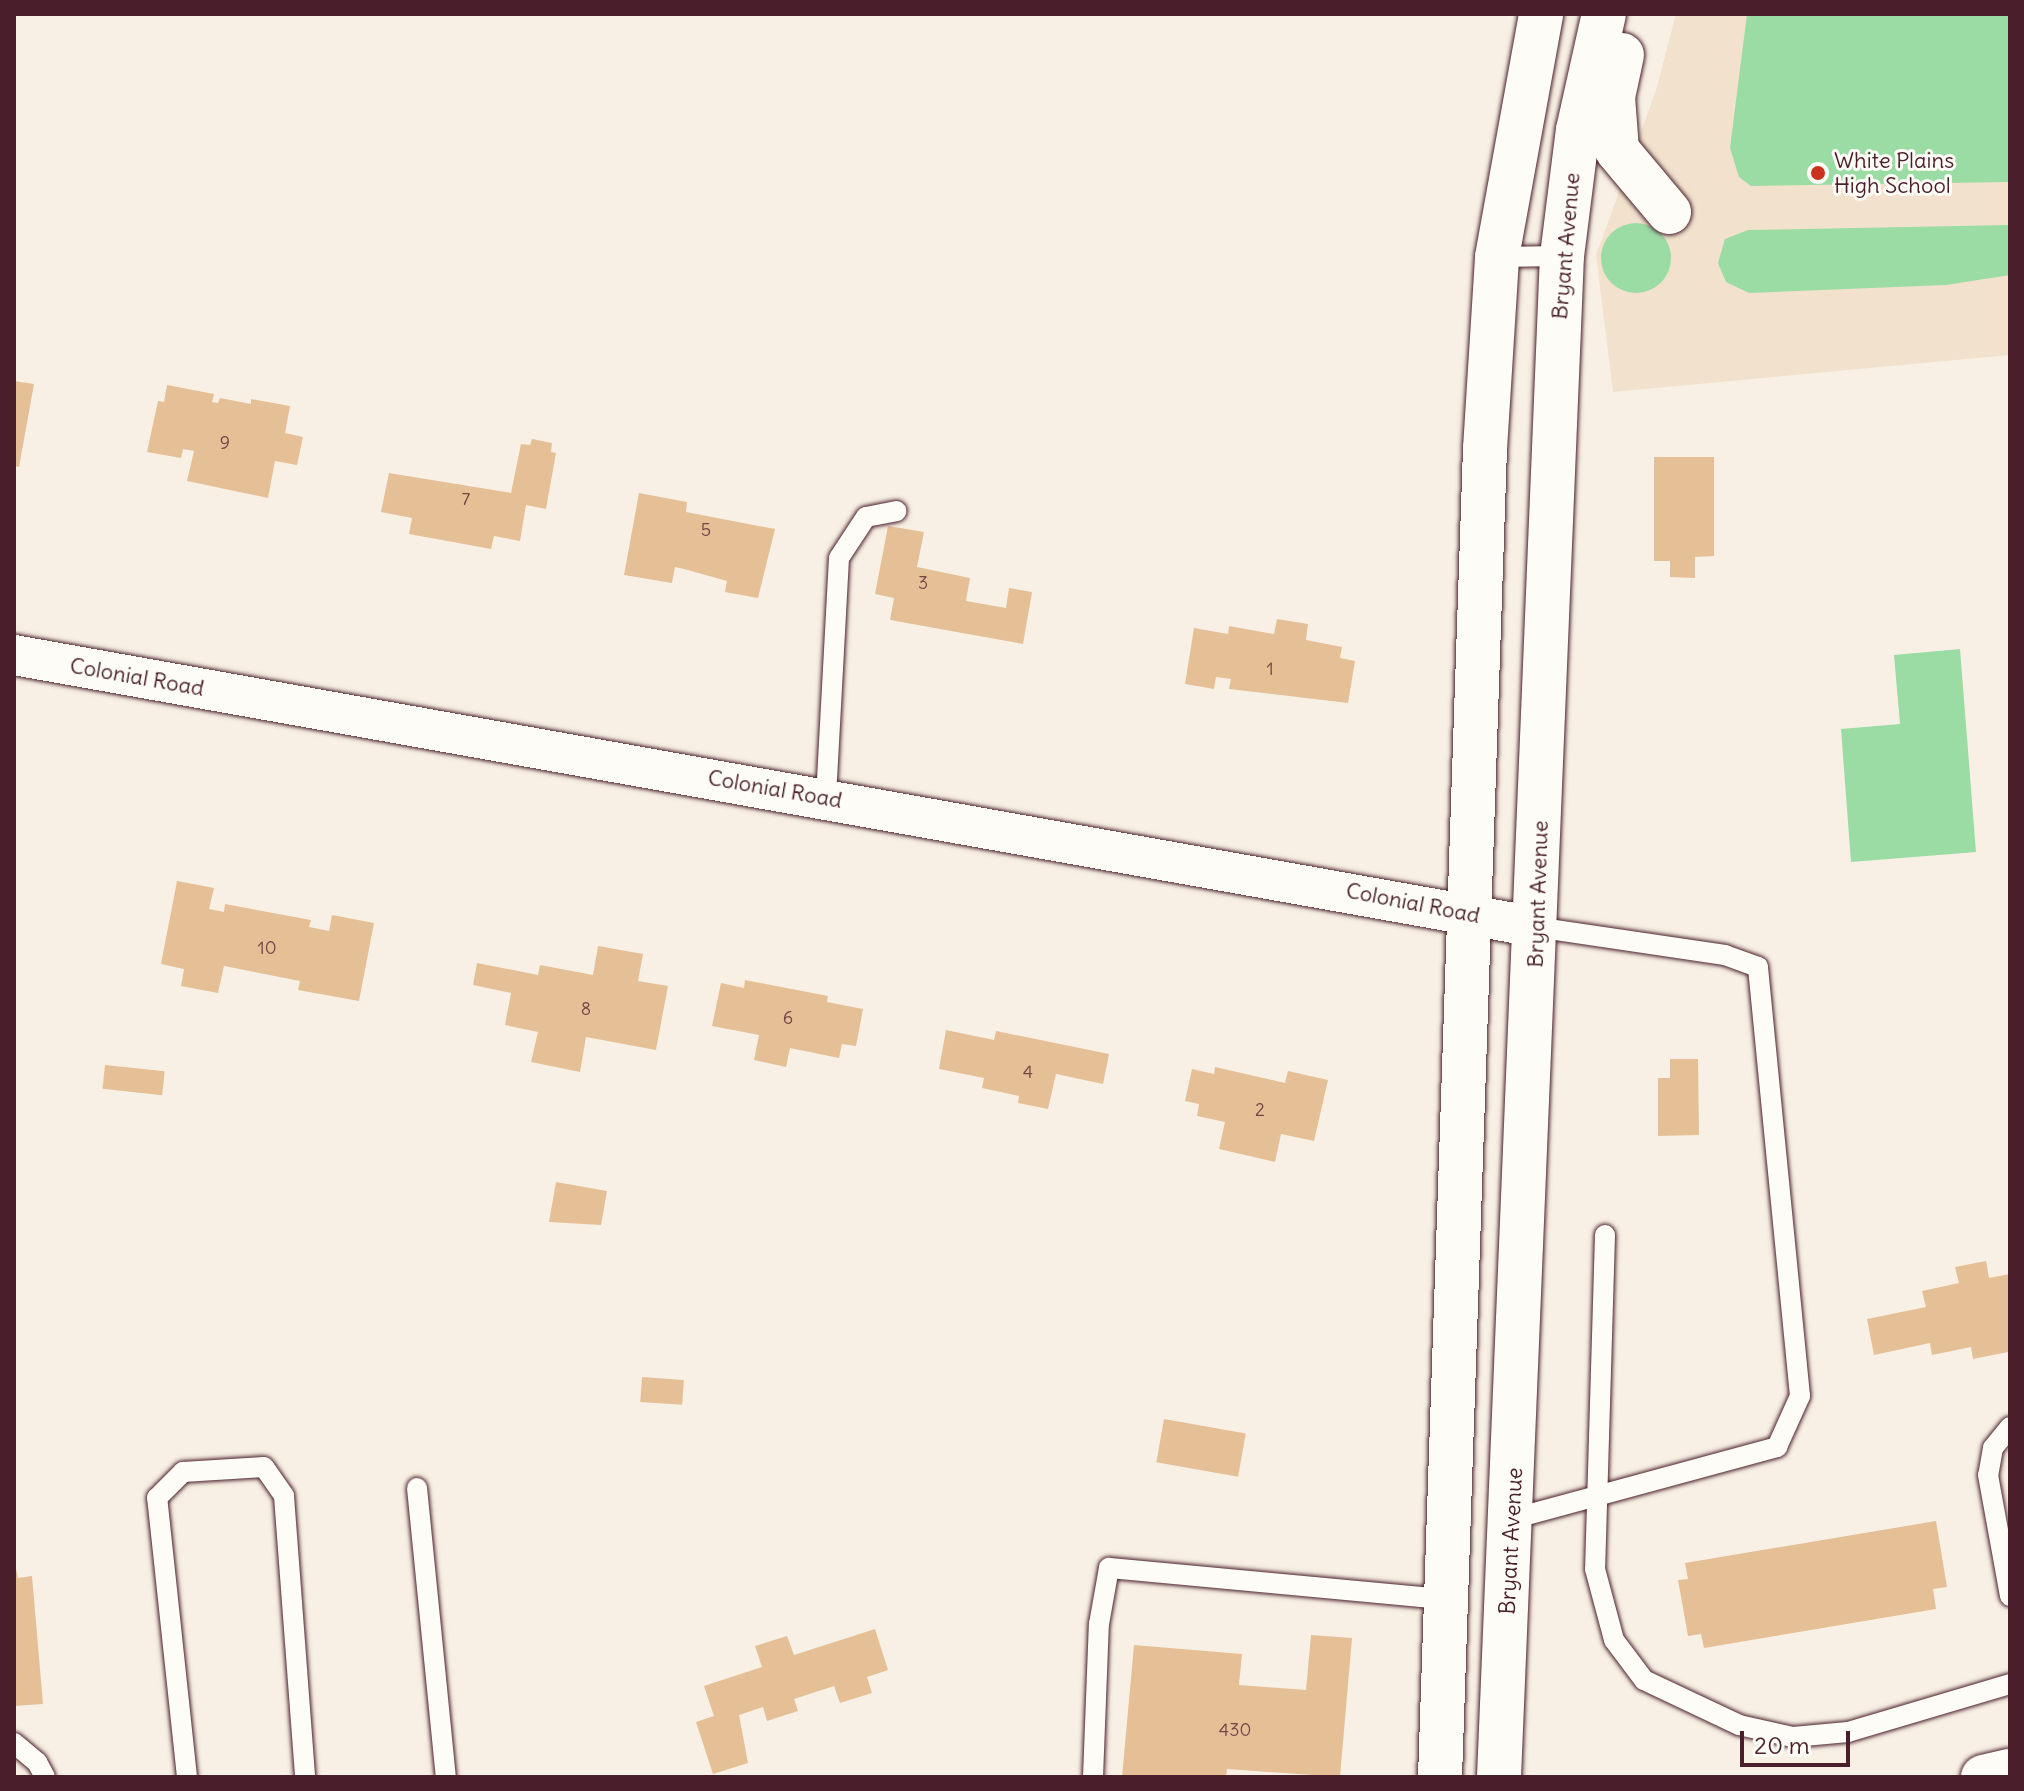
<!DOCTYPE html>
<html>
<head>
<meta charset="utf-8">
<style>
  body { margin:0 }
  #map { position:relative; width:2024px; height:1791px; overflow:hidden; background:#f8f0e4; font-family:Delius,sans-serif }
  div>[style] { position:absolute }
  .built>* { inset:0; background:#f2e2cd }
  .green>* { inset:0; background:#9bdba4 }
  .round { border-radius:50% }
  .building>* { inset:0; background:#e5c096; transform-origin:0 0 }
  .roads { filter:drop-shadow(0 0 2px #4a1f2b) drop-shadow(0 0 2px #4a1f2b) }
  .service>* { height:20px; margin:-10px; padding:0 10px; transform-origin:10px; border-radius:10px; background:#fdfcf7 }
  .minor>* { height:40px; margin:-20px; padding:0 20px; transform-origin:20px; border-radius:20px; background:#fdfcf7 }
  .secondary>* { height:44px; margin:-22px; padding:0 22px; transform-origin:22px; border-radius:22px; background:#fdfcf7 }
  .dots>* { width:22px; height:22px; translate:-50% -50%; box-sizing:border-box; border:4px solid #fdfcf7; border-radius:50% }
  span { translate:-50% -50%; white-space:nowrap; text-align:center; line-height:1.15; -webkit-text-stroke:6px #fdfcf7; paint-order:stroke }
  .number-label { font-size:18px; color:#714746 }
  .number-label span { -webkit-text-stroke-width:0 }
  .poi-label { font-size:22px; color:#4a1f2b }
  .left { translate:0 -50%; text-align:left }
  .street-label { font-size:22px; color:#4a1f2b }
  .frame { position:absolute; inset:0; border:16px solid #4a1f2b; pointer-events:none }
  .scale { position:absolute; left:1740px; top:1731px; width:110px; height:36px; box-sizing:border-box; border:4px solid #4a1f2b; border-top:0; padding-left:10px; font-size:24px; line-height:28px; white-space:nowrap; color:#4a1f2b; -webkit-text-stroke:6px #fdfcf7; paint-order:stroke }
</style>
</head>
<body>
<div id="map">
  <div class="built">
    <i style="clip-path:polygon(1676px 14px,2010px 14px,2010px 355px,1613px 392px,1596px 255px,1656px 90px)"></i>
  </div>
  <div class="green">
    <i style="clip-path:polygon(1747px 14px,2010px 14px,2010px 182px,1751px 186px,1739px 177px,1730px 148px)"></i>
    <i class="round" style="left:1601px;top:223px;width:70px;height:70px"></i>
    <i style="clip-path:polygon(2010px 225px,2010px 275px,1946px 285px,1749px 293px,1726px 282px,1718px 263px,1725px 239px,1748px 230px)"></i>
    <i style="clip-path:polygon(1960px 649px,1976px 852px,1851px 862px,1841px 729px,1900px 724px,1894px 655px)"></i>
  </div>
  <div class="building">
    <i style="clip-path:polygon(14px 381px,34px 384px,19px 467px,14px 466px)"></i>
    <i style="clip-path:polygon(167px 385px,214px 394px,212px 402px,218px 403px,220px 398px,251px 404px,251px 399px,290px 406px,285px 433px,303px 437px,297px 465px,275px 461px,268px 498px,187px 481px,194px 451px,183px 449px,181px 458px,147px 452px,158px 401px,164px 402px)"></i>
    <i style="clip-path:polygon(532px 439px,552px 443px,551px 452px,556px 453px,546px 509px,526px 505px,520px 541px,494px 536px,491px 549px,409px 534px,412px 518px,381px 512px,389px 473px,511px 493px,521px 444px,530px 445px)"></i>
    <i style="clip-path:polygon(1654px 457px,1714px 457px,1714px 556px,1695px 557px,1695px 578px,1670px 577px,1670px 561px,1654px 561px)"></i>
    <i style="clip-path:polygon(639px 493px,687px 502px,686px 512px,775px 529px,758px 598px,725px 592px,727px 581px,684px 569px,675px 567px,672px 583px,624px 575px)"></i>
    <i style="clip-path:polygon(888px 526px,924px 532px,917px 567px,970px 578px,966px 601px,1006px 608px,1009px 588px,1032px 592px,1023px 644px,890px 620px,894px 598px,875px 594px)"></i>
    <i style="clip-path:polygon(1277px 619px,1308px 624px,1306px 640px,1342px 647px,1340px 658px,1355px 661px,1348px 703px,1229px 689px,1231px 679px,1216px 677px,1214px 689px,1185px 684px,1194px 628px,1228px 634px,1229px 626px,1274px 634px)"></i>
    <i style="clip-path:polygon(177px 881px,214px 888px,209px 909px,224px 912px,225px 904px,311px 920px,309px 927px,329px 931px,332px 915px,374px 923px,359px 1001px,298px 990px,300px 981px,224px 966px,218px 993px,181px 986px,184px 969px,161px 964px)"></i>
    <i style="clip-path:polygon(598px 946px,643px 954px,638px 981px,668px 986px,656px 1050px,586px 1037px,580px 1072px,531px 1062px,538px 1032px,505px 1025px,511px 993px,473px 985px,477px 963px,538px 975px,540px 965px,593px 975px)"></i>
    <i style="clip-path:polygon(745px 980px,828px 996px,827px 1002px,863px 1009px,856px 1046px,842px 1044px,839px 1058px,790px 1048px,786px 1067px,754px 1060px,759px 1035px,712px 1026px,721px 983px,744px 988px)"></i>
    <i style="clip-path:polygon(946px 1030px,994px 1040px,996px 1031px,1109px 1054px,1103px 1084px,1056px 1074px,1048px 1109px,1018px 1103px,1019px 1096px,982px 1088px,984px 1078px,939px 1069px)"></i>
    <i style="clip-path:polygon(1670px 1059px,1698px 1059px,1699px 1135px,1658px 1136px,1658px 1078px,1670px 1078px)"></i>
    <i style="left:105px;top:1065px;width:60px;height:24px;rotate:6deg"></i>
    <i style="clip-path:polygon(1215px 1067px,1285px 1083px,1288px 1071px,1328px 1080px,1314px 1141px,1281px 1134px,1275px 1162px,1219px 1149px,1225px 1122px,1197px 1116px,1199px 1104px,1185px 1101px,1192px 1069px,1214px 1074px)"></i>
    <i style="clip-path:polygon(556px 1182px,607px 1191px,601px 1225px,549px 1222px)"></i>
    <i style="clip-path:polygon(1986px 1261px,1989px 1278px,2010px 1274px,2008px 1352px,1973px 1359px,1971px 1347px,1932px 1355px,1930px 1343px,1874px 1355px,1867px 1319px,1926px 1307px,1922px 1291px,1959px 1283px,1955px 1267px)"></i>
    <i style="left:642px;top:1377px;width:42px;height:25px;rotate:4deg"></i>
    <i style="left:1164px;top:1419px;width:83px;height:44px;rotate:10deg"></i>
    <i style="clip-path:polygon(1936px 1521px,1947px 1587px,1933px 1589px,1936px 1609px,1704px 1648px,1701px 1634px,1688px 1636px,1678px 1580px,1688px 1579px,1685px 1563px)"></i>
    <i style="clip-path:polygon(14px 1559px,18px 1578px,32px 1576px,43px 1704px,14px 1706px)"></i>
    <i style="clip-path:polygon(875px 1629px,888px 1670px,867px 1677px,872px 1693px,840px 1703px,834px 1686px,794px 1699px,798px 1711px,767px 1721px,763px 1707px,739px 1715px,748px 1763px,713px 1774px,696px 1722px,714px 1716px,704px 1686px,762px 1667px,755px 1646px,787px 1636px,794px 1655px)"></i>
    <i style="clip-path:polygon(1311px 1635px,1352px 1638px,1340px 1777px,1227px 1769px,1226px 1777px,1122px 1777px,1134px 1645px,1242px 1654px,1239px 1685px,1306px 1690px)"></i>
  </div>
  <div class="roads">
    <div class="service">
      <i style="left:1497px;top:257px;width:65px;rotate:-0.9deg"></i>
      <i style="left:826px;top:798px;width:240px;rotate:-86.9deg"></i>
      <i style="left:839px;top:558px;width:49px;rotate:-56.6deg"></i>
      <i style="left:866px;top:517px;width:31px;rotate:-11deg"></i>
      <i style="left:1605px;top:1235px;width:334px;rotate:91.7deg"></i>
      <i style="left:1595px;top:1569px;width:73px;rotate:75deg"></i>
      <i style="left:1614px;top:1640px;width:50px;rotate:53.1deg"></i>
      <i style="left:1644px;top:1680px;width:105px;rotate:25.3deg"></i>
      <i style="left:1739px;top:1725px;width:55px;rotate:12.5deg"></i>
      <i style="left:1793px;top:1737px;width:55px;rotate:-5.2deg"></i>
      <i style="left:1848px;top:1732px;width:169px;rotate:-16.5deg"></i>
      <i style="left:2010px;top:1427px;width:27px;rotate:129deg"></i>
      <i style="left:1993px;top:1448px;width:27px;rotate:100deg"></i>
      <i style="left:1988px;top:1475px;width:123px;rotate:79.7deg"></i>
      <i style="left:417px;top:1488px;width:290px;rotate:84.3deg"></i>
      <i style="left:1512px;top:1519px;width:275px;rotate:-15.2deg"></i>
      <i style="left:1777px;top:1447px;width:56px;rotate:-65.7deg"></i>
      <i style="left:1800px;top:1396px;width:431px;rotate:-95.6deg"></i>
      <i style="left:1758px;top:967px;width:35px;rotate:-160deg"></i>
      <i style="left:1725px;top:955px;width:191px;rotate:-171.6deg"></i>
      <i style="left:14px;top:1743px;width:30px;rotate:40deg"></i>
      <i style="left:37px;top:1762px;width:17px;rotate:62deg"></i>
      <i style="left:187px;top:1777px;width:281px;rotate:-96.1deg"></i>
      <i style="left:157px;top:1498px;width:37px;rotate:-45deg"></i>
      <i style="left:183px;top:1472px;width:81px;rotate:-3.5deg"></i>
      <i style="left:264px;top:1467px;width:35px;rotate:55deg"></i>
      <i style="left:284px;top:1496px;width:282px;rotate:85.7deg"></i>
      <i style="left:1093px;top:1777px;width:153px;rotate:-87.8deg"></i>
      <i style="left:1099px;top:1624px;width:57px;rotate:-79.9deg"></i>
      <i style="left:1109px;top:1568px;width:336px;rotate:5.3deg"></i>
    </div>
    <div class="minor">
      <i style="left:14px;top:655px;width:1546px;rotate:10.13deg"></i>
    </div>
    <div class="secondary">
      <i style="left:1622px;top:55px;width:43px;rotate:102.1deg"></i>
      <i style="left:1613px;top:97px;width:53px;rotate:85.7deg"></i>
      <i style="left:1617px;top:150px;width:81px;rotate:50deg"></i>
      <i style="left:1440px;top:1777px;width:1329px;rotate:-88.06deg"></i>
      <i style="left:1485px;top:449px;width:192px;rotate:-86.4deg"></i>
      <i style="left:1497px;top:257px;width:247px;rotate:-79.7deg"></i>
      <i style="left:1499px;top:1777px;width:1522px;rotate:-87.63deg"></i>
      <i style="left:1562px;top:256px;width:127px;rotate:-82.8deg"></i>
      <i style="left:1578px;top:130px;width:119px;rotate:-77.4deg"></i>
      <i style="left:1983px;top:1777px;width:28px;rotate:-13deg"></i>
    </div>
  </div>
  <div class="dots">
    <i style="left:1818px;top:173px;background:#c8321e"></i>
  </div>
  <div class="number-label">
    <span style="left:225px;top:443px">9</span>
    <span style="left:466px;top:499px">7</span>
    <span style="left:706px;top:530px">5</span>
    <span style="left:923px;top:583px">3</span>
    <span style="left:1270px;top:669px">1</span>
    <span style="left:267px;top:948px">10</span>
    <span style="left:586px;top:1009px">8</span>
    <span style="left:788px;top:1018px">6</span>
    <span style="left:1028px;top:1072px">4</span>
    <span style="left:1260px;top:1110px">2</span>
    <span style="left:1235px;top:1730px">430</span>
  </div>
  <div class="poi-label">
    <span class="left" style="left:1834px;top:173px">White Plains<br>High School</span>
  </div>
  <div class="street-label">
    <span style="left:1566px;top:246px;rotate:-85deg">Bryant Avenue</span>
    <span style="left:137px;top:677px;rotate:10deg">Colonial Road</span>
    <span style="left:775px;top:789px;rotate:10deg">Colonial Road</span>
    <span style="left:1538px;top:894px;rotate:-88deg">Bryant Avenue</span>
    <span style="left:1413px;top:903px;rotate:11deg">Colonial Road</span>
    <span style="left:1511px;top:1541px;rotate:-87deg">Bryant Avenue</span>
  </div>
  <div class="frame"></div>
  <div class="scale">20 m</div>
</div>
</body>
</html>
